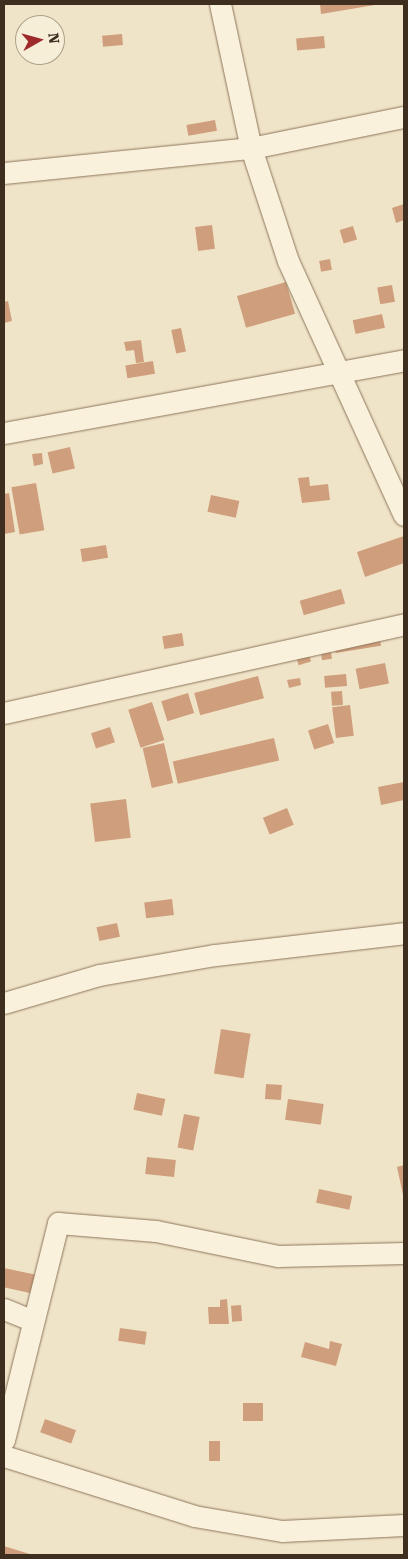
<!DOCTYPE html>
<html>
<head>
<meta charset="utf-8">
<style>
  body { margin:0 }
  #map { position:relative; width:408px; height:1559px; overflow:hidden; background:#f0e4c8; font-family:"Roboto Serif",serif }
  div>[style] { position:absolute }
  .building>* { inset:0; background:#cf9f7d; transform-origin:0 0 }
  .roads { filter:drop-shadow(0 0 1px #8d765c) drop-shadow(0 0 1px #8d765c) }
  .minor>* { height:21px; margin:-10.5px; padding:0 10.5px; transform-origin:10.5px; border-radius:10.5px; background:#faf1dc }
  span { translate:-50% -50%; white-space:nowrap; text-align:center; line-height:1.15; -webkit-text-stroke:4px #f7eed8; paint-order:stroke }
  .frame { position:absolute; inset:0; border:5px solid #3d2e20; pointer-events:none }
  .north { position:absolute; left:15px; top:15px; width:50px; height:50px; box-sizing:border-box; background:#f7eed8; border:1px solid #ada18e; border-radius:50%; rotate:83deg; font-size:14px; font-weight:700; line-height:20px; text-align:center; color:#3d2e20 }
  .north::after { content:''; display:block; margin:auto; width:18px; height:22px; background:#9e2a2b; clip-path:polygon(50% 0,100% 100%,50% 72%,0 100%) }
</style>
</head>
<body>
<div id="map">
  <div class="building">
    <i style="clip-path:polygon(320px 4px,375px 4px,375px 5px,321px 14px)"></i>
    <i style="left:122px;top:34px;width:11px;height:20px;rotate:85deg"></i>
    <i style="left:324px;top:36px;width:12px;height:28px;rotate:85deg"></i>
    <i style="left:215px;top:120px;width:11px;height:29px;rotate:80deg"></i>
    <i style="clip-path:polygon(404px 204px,404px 220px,396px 223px,392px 208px)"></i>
    <i style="left:212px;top:225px;width:24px;height:17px;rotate:83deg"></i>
    <i style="left:353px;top:226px;width:14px;height:14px;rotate:73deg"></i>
    <i style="left:330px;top:259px;width:11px;height:11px;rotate:80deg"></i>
    <i style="left:286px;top:282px;width:33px;height:51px;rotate:74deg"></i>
    <i style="left:392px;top:285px;width:17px;height:15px;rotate:80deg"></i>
    <i style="clip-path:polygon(8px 301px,12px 321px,4px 323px,4px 302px)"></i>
    <i style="left:382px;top:314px;width:14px;height:30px;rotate:78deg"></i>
    <i style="left:181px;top:328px;width:24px;height:10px;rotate:78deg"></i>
    <i style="clip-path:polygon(141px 340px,144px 362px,136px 363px,134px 350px,126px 351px,124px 342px)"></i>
    <i style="left:153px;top:361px;width:13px;height:28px;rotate:81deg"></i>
    <i style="left:70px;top:447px;width:22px;height:23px;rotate:77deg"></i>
    <i style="clip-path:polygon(42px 453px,43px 464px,34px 466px,32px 454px)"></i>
    <i style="clip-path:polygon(309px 477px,310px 486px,328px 484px,330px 500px,302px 503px,298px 478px)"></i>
    <i style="left:36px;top:483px;width:48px;height:25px;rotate:80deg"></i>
    <i style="clip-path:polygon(9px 493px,15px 532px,4px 534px,4px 494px)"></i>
    <i style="left:211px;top:495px;width:29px;height:17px;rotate:12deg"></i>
    <i style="clip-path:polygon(404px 536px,404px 563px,365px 577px,357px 552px)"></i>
    <i style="left:106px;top:545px;width:13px;height:26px;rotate:81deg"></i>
    <i style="left:341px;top:589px;width:15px;height:43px;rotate:74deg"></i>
    <i style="left:182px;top:633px;width:13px;height:20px;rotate:81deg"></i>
    <i style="left:379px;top:633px;width:13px;height:46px;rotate:81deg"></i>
    <i style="left:330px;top:645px;width:14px;height:10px;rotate:82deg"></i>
    <i style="left:307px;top:648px;width:14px;height:13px;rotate:73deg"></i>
    <i style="left:385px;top:663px;width:21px;height:30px;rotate:79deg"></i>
    <i style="left:346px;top:674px;width:12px;height:22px;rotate:85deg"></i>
    <i style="left:258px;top:676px;width:23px;height:66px;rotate:75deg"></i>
    <i style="clip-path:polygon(300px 678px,301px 685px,289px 688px,287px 680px)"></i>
    <i style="left:342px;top:691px;width:14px;height:11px;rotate:86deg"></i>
    <i style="left:188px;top:693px;width:21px;height:28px;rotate:73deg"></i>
    <i style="left:152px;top:702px;width:40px;height:25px;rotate:72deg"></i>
    <i style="left:350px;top:705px;width:31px;height:18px;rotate:83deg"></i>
    <i style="left:328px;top:724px;width:20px;height:21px;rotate:72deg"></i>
    <i style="left:110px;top:727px;width:16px;height:20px;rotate:72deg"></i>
    <i style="left:274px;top:738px;width:23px;height:104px;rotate:77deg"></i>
    <i style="left:164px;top:743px;width:41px;height:22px;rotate:77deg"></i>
    <i style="clip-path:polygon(404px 782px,404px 800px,381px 805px,378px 787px)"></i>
    <i style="left:126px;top:799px;width:39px;height:36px;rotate:83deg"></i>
    <i style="left:287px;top:808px;width:18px;height:26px;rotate:68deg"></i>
    <i style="left:172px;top:899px;width:16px;height:28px;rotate:83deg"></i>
    <i style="left:117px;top:923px;width:14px;height:21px;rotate:78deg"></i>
    <i style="left:221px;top:1029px;width:30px;height:45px;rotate:9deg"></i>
    <i style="left:266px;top:1084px;width:16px;height:15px;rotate:4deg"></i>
    <i style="left:137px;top:1093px;width:29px;height:17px;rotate:12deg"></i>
    <i style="left:288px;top:1099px;width:36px;height:21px;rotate:8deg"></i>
    <i style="left:184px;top:1114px;width:16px;height:34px;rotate:11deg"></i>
    <i style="left:147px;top:1157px;width:29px;height:17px;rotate:6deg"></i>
    <i style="clip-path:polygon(404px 1165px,404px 1195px,403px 1195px,397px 1167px)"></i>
    <i style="left:319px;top:1189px;width:34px;height:14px;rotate:12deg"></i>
    <i style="left:4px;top:1268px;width:34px;height:19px;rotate:12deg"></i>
    <i style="clip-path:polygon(227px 1299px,229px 1324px,209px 1324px,208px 1307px,220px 1307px,220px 1300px)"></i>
    <i style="left:241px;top:1305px;width:16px;height:10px;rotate:86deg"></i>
    <i style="left:120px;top:1328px;width:27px;height:13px;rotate:8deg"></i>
    <i style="clip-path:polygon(330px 1341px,342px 1344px,336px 1366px,301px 1357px,305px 1342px,329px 1349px)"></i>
    <i style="left:243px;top:1403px;width:20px;height:18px"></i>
    <i style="left:45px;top:1419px;width:33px;height:14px;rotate:20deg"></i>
    <i style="left:209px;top:1441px;width:11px;height:20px"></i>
    <i style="clip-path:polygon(4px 1546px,33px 1555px,4px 1555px)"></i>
  </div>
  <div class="roads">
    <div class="minor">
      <i style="left:220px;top:4px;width:147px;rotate:77.9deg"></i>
      <i style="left:251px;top:148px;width:119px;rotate:71.9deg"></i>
      <i style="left:288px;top:261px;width:279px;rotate:65.5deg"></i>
      <i style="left:4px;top:173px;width:248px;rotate:-5.8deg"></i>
      <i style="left:251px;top:148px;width:156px;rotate:-11.5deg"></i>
      <i style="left:4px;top:433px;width:407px;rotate:-10.3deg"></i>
      <i style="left:4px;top:713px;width:410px;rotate:-12.5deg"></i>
      <i style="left:4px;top:1003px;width:99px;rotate:-16.4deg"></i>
      <i style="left:99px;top:975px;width:118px;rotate:-9.8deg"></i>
      <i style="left:215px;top:955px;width:190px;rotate:-6.6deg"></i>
      <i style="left:4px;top:1309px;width:31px;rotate:22deg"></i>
      <i style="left:4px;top:1440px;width:224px;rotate:-76deg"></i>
      <i style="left:58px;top:1223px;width:98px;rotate:4.7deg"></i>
      <i style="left:156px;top:1231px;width:125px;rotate:11.6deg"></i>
      <i style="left:278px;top:1256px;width:126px;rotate:-1.4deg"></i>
      <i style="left:4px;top:1456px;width:199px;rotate:17.5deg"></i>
      <i style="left:194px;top:1516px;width:89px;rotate:9.7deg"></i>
      <i style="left:282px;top:1531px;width:122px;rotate:-2.8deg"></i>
    </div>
  </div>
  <div class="frame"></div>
  <div class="north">N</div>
</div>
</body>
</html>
